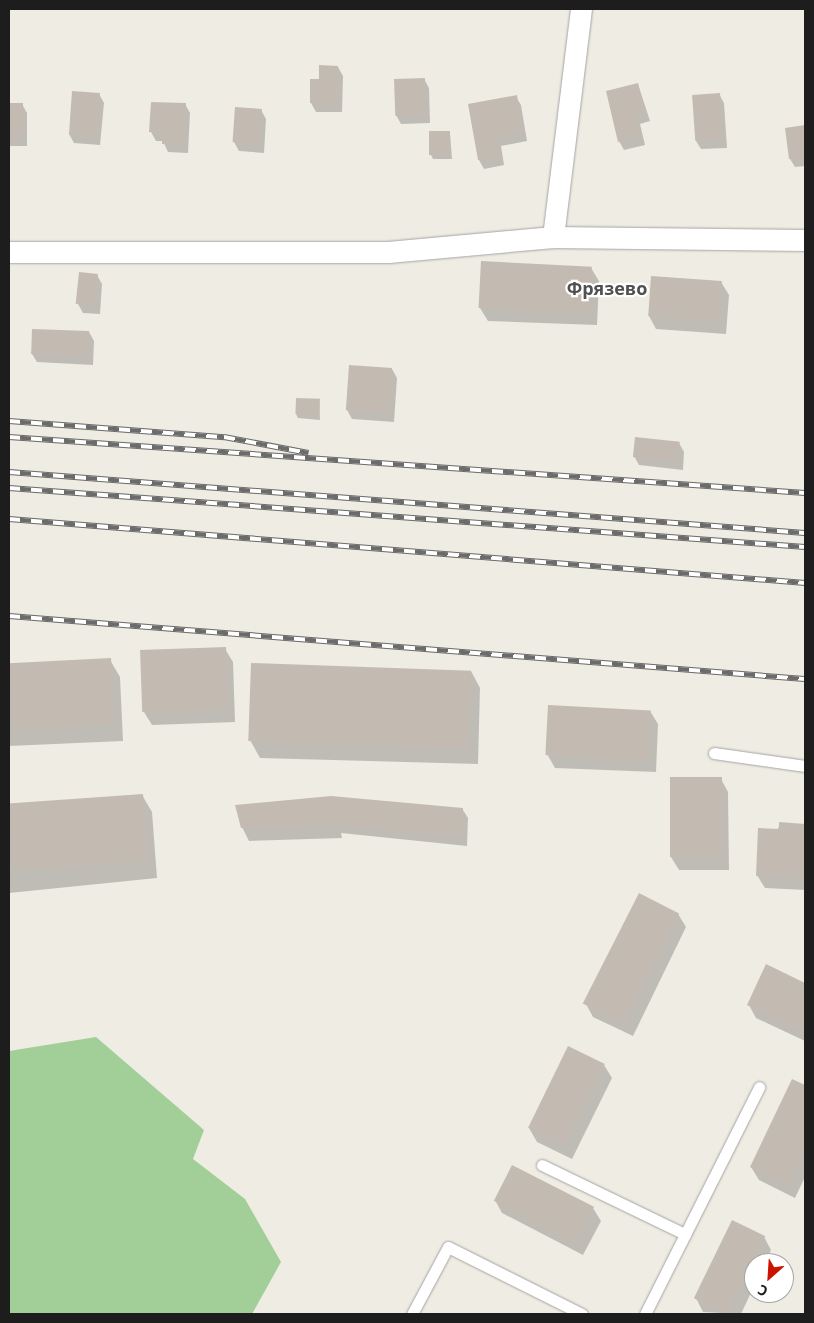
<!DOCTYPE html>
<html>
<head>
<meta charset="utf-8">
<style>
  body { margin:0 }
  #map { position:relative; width:814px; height:1323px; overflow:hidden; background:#efece3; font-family:"Open Sans",sans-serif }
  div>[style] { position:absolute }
  .forest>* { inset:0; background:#a2cf97 }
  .shadow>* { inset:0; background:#0003 }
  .building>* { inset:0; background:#c3bbb2; transform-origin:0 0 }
  .roads { filter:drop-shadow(0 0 1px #a4a4a4) drop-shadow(0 0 1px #a4a4a4) }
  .service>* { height:11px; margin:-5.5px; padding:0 5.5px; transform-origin:5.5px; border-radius:5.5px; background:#fff }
  .minor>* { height:21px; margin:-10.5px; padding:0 10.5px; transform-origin:10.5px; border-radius:10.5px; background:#fff }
  .rail>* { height:5.5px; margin-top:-2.75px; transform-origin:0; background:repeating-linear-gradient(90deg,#fff 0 11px,#6b6b6b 0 22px); box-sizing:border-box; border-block:1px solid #6b6b6b }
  span { translate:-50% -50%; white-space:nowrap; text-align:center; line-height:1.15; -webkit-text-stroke:4.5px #fff; paint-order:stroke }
  .quarter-label { font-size:18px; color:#505050; font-weight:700 }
  .frame { position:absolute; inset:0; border:10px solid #1d1d1d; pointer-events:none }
  .north { position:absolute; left:744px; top:1253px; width:50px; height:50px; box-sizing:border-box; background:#fff; border:1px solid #a5a5a5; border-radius:50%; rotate:206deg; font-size:14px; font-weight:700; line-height:20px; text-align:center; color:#1d1d1d }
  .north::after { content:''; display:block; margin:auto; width:18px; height:22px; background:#cb1300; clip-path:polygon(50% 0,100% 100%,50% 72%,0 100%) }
</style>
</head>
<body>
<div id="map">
  <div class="forest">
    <i style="clip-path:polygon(96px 1037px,204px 1130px,193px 1159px,245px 1199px,281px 1262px,252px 1314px,9px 1314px,9px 1051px)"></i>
  </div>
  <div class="shadow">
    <i style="clip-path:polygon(338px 67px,343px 76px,342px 112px,316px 112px,311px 103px)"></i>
    <i style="clip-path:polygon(424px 79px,429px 88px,430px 123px,401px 124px,396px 115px)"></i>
    <i style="clip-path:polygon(638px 84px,650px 121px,640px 124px,645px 145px,624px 150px,619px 141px)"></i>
    <i style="clip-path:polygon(99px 94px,104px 103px,100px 145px,74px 143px,69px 134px)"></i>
    <i style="clip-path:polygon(719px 94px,724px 103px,727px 148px,701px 149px,696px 141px)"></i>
    <i style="clip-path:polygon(516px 97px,521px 105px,527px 141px,501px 146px,504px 165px,484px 169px,479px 160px,470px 105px)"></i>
    <i style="clip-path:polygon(9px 104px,22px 104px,27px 113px,27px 146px,9px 146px)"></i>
    <i style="clip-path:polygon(185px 104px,190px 113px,188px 153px,168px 152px,163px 141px,156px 141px,151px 132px)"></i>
    <i style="clip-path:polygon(236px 108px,261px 110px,266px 119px,264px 153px,239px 151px,234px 142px)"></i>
    <i style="clip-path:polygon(805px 126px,805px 166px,795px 167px,790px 159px,787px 129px)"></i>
    <i style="clip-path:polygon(450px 133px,452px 159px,433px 159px,431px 155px)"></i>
    <i style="clip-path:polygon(591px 268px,599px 281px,597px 325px,488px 321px,480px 308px)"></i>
    <i style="clip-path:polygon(97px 275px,102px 284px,100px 314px,83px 313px,78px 304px)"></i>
    <i style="clip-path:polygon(721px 282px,729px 295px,726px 334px,656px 329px,649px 316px)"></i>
    <i style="clip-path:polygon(89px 332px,94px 341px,93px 365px,37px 362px,32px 354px)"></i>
    <i style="clip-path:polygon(350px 367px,392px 369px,397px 378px,394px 422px,352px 419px,347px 410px)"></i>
    <i style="clip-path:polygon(319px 401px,320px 420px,298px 418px,296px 414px)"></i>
    <i style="clip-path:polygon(679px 443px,684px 452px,683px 470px,639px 465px,634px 456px)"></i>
    <i style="clip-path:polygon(225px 649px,233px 662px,235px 722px,152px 725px,144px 712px,142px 652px)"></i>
    <i style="clip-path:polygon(110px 660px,120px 677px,123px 741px,9px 746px,9px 664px)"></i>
    <i style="clip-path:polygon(471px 671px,480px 688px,478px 764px,260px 758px,250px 740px)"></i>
    <i style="clip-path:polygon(650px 711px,658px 724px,656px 772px,555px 768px,547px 754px)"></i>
    <i style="clip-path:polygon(721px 779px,728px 792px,729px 870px,679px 870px,671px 857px)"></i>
    <i style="clip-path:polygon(142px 795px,152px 812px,157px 878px,9px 893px,9px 808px)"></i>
    <i style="clip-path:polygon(463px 810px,468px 818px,467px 846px,341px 833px,342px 838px,249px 841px,242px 827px)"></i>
    <i style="clip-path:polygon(780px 824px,805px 825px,805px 890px,765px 888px,757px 875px)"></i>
    <i style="clip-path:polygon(678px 914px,686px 927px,633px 1036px,593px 1017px,586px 1004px)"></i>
    <i style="clip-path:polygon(767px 966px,805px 984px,805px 1041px,756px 1018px,749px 1005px)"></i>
    <i style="clip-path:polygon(604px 1065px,612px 1078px,572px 1159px,537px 1142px,529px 1128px)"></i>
    <i style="clip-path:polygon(792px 1081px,805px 1087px,805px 1177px,795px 1198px,759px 1180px,751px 1167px)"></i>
    <i style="clip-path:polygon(495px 1200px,593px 1208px,601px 1221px,583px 1255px,502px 1213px)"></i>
    <i style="clip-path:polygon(764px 1237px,771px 1250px,765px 1263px,754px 1263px,754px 1286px,741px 1314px,703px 1312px,696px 1298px)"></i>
  </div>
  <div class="building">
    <i style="clip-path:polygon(319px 65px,338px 66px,338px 104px,310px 103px,310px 79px,319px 79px)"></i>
    <i style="left:425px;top:78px;width:37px;height:31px;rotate:88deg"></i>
    <i style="clip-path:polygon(638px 83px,645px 113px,636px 115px,641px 136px,618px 142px,606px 91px)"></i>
    <i style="left:72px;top:91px;width:28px;height:43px;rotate:4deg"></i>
    <i style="left:720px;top:93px;width:46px;height:28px;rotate:86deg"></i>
    <i style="clip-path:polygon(517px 95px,523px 132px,497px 137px,500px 157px,478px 160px,468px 104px)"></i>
    <i style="clip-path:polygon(151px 102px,186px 103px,184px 145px,162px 144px,162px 133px,149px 132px)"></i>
    <i style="left:9px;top:103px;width:14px;height:35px"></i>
    <i style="left:235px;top:107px;width:27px;height:35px;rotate:4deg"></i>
    <i style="clip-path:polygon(805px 125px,805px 157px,789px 159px,785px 128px)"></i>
    <i style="left:429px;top:131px;width:21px;height:24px"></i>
    <i style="left:481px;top:261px;width:111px;height:47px;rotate:3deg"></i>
    <i style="left:79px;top:272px;width:19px;height:32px;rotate:6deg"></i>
    <i style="left:651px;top:276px;width:71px;height:40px;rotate:4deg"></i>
    <i style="left:32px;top:329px;width:57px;height:25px;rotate:2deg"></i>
    <i style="left:349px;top:365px;width:43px;height:45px;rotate:4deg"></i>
    <i style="left:296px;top:398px;width:24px;height:16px;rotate:2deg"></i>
    <i style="left:635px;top:437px;width:45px;height:20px;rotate:6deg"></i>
    <i style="left:226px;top:647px;width:62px;height:86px;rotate:88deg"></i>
    <i style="left:111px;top:658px;width:66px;height:102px;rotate:87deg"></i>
    <i style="left:251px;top:663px;width:220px;height:78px;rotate:2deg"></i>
    <i style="left:548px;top:705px;width:103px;height:50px;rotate:3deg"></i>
    <i style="left:670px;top:777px;width:52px;height:80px"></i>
    <i style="left:143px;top:794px;width:67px;height:135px;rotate:86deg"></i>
    <i style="clip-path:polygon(331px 796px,463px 808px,462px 837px,335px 825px,241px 828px,235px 805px)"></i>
    <i style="clip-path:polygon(779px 822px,805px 824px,805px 878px,756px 876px,758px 828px,779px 829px)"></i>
    <i style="left:639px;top:893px;width:45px;height:124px;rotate:27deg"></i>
    <i style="clip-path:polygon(766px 964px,805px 983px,805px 1032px,747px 1005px)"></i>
    <i style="left:568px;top:1046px;width:41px;height:91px;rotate:26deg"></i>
    <i style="clip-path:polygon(792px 1079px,805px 1085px,805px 1149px,788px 1185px,750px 1167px)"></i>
    <i style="left:512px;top:1165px;width:92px;height:40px;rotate:27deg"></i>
    <i style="left:732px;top:1220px;width:37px;height:87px;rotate:26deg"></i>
  </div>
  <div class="roads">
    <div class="service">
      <i style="left:714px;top:753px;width:92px;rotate:8.1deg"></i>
      <i style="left:542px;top:1165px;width:159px;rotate:25.8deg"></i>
      <i style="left:412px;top:1314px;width:76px;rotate:-61.8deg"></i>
      <i style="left:448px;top:1247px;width:150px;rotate:26.6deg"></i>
      <i style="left:645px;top:1314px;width:254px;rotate:-63.3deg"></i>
    </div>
    <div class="minor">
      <i style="left:553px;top:237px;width:230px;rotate:-83deg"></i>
      <i style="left:9px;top:252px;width:379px"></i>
      <i style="left:388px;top:252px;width:166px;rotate:-5.2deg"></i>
      <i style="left:553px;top:237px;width:252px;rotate:0.7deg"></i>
    </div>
  </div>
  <div class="rail">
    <i style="left:9px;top:421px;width:216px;rotate:4.3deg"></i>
    <i style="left:224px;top:437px;width:86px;rotate:10.7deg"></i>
    <i style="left:9px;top:437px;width:798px;rotate:4.02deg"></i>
    <i style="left:9px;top:472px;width:798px;rotate:4.38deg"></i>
    <i style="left:9px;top:488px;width:798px;rotate:4.24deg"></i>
    <i style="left:9px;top:519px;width:799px;rotate:4.6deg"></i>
    <i style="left:9px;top:616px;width:798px;rotate:4.53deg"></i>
  </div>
  <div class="quarter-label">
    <span style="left:607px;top:288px">Фрязево</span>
  </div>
  <div class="frame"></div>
  <div class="north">С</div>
</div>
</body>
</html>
